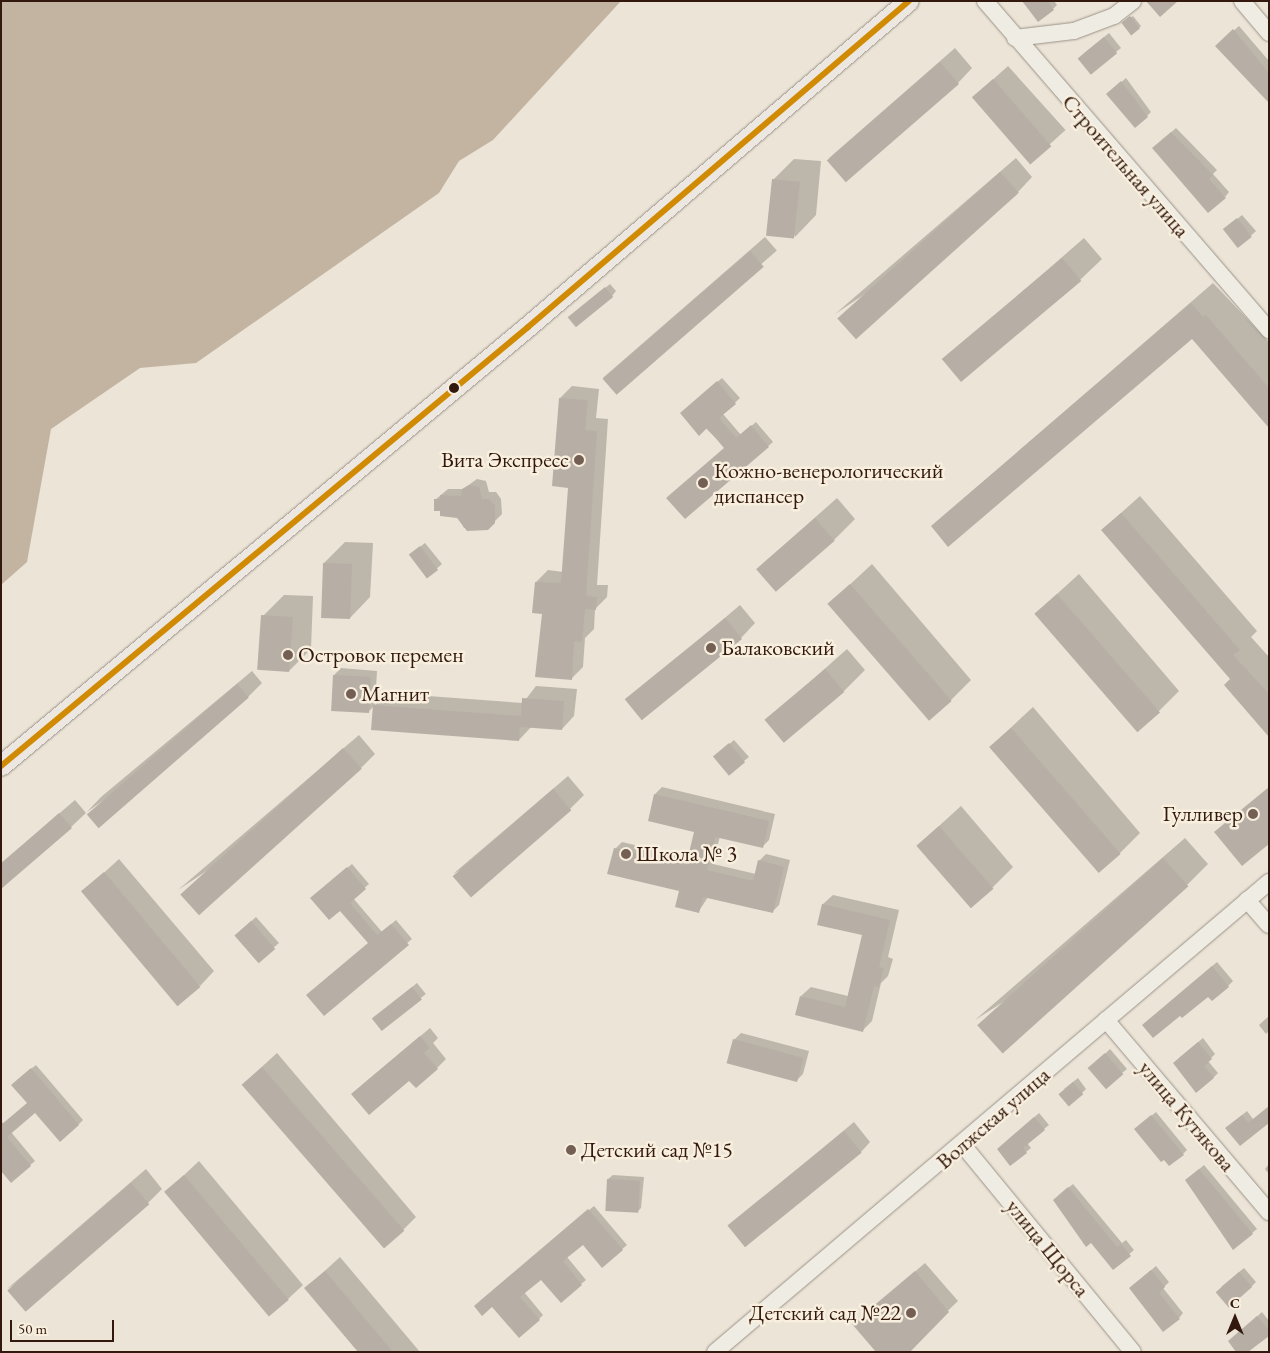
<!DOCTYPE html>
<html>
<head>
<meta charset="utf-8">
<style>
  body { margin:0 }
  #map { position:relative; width:1270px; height:1353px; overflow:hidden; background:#ece4d6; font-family:"EB Garamond",serif }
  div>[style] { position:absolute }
  .water>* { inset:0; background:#c3b4a2 }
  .shadow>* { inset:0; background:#0003; transform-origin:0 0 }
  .building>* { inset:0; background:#b7afa5; transform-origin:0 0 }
  .roads { filter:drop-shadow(0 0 1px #9a9288) drop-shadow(0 0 1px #9a9288) }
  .minor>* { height:16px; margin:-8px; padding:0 8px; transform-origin:8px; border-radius:8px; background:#efece4 }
  .major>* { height:20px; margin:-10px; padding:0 10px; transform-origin:10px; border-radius:10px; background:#ece7e0 }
  .bus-1>* { height:6px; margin:-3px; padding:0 3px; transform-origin:3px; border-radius:3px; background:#d08a03 }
  .dots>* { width:14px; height:14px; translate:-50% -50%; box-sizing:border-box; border:2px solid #f8efdf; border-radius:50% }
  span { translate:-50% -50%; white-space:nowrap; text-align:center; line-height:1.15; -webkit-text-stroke:5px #f8efdf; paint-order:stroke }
  .street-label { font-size:22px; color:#32180d }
  .poi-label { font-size:22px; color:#32180d }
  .right { translate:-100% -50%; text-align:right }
  .left { translate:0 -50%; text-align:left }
  .frame { position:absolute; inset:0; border:2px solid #32180d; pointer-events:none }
  .north { position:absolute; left:1210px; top:1293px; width:50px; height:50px; -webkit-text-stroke:4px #f8efdf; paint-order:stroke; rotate:0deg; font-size:14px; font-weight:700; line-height:20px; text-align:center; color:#32180d }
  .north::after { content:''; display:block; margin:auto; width:18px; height:22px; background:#32180d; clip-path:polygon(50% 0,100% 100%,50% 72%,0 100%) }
  .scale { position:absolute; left:10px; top:1320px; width:104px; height:22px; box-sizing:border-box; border:2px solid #32180d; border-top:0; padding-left:6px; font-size:15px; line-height:18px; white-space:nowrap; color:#32180d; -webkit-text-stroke:4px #f8efdf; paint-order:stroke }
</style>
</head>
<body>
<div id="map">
  <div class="water">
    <i style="clip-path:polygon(1px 1px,621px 1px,493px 140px,459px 161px,439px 193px,196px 363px,140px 368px,51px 429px,27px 562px,1px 585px)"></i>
  </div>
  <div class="shadow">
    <i style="clip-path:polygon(1023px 1px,1054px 1px,1057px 5px,1053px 9px)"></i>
    <i style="clip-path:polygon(1133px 16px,1141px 26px,1139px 28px,1125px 22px)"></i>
    <i style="clip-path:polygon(1239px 26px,1269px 61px,1269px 100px,1221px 42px)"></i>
    <i style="clip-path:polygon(1109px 33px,1121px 48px,1116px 52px,1083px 54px)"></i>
    <i style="clip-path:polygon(955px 48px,972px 68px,958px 83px,828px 159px)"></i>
    <i style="left:1008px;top:66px;width:86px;height:46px;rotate:48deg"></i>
    <i style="clip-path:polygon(1126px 78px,1151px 112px,1147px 116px,1112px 90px)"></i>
    <i style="clip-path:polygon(1176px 128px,1217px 170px,1213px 174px,1229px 192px,1225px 197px,1159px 143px)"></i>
    <i style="clip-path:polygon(1016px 158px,1032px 177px,1018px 192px,835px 314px)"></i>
    <i style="clip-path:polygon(794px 159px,821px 161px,816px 215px,795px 237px,773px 180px)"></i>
    <i style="clip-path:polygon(1242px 215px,1256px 231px,1239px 247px,1229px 226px)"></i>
    <i style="left:765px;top:237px;width:18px;height:215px;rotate:49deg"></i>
    <i style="clip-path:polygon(1084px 238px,1102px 259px,1080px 280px,944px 360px)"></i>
    <i style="clip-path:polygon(1213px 283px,1269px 342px,1269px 426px,1192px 337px,932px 526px)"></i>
    <i style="clip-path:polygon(610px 284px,616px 291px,612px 296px,575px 313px)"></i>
    <i style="clip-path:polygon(722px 378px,740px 398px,723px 414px,741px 435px,756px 422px,773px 442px,685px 518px,726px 448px,686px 409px)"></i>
    <i style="clip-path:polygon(572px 386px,599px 389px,596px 418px,608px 419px,597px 585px,608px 585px,607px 597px,595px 609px,594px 629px,585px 638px,583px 667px,571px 679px,543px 613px,536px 582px,548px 570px,563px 572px,569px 486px,553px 485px,560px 398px)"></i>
    <i style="clip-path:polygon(477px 479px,486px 481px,489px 492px,496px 492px,501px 499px,502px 514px,487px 529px,464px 528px,458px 517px,441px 510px,435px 500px,448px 489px,463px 489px)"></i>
    <i style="clip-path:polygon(1140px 496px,1257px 631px,1251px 637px,1269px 657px,1269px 735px,1232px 679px,1102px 530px)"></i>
    <i style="clip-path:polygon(837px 498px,855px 519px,834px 540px,757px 569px)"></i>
    <i style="clip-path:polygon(345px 542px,373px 543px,370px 597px,349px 619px,324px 563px)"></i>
    <i style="clip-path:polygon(425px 543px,442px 564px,428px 576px,416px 550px)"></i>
    <i style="clip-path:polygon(872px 564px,971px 680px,950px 701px,829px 604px)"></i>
    <i style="clip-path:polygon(1079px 574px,1179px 691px,1158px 712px,1036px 613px)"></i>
    <i style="clip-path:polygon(284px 595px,313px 596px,311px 649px,289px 671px,263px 616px)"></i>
    <i style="clip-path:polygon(740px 605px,755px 623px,741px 638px,627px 701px)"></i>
    <i style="clip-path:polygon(847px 649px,865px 670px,844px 691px,767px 720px)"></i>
    <i style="clip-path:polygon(341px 668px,377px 671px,375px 705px,387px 693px,523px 703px,536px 686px,577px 689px,574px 716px,562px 729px,532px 726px,519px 740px,374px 706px,368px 712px,334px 675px)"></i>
    <i style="clip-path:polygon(252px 671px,262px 683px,248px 697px,87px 812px,71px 827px,1px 888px,1px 863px,75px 800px,86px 813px,101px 797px)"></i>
    <i style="clip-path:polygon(1033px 707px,1140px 833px,1119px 854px,990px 747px)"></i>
    <i style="clip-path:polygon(359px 735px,375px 754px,361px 768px,178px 890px)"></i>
    <i style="clip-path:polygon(734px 740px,749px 757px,744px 761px,720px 752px)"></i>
    <i style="clip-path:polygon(568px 776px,584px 795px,570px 809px,453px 874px)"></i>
    <i style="clip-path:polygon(662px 787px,775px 814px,769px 840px,762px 847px,720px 836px,713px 864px,756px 874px,759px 861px,766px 854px,790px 860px,779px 905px,772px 912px,708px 897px,699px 911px,680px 890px,615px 849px,622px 842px,689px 858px,695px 831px,655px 794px)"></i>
    <i style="clip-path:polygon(961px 806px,1013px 867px,992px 888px,918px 845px)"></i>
    <i style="clip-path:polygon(1185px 838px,1208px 864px,1187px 885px,975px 1020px)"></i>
    <i style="clip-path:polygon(119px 859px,214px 971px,200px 986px,83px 892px)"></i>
    <i style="clip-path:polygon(352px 864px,369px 884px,353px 898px,382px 932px,396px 920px,412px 939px,324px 1014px,369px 943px,340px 909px,316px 894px)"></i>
    <i style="clip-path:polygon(833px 895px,899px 910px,888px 957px,893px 959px,888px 976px,881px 983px,872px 1021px,863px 1030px,801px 996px,811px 987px,848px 996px,863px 934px,819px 924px,823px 904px)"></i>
    <i style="clip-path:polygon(256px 917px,279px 943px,258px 961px,240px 931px)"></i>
    <i style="clip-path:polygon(1217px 962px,1233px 981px,1228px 986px,1212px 999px,1209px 995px,1180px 1014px,1148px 1021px)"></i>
    <i style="left:417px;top:983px;width:14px;height:50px;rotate:51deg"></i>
    <i style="clip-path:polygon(1269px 1016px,1269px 1031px,1266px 1034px,1259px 1025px)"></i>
    <i style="clip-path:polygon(430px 1028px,438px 1038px,433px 1043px,446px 1059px,437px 1068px,409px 1079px,362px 1085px)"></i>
    <i style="clip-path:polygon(741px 1033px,809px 1051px,803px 1074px,796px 1081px,734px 1040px)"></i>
    <i style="clip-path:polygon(1203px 1038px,1215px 1054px,1208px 1061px,1218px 1073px,1213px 1078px,1179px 1058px)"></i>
    <i style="clip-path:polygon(1110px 1049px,1127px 1069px,1105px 1087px,1094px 1064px)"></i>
    <i style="clip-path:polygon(277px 1053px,416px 1217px,402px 1231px,243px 1084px)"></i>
    <i style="clip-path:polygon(36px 1065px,83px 1120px,78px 1125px,35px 1111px,11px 1132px,35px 1161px,11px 1181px,1px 1169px,1px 1121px,4px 1124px,28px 1103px,17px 1080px)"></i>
    <i style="clip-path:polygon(1078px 1078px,1086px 1089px,1082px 1093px,1064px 1089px)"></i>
    <i style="clip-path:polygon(1247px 1111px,1253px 1119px,1240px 1144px,1231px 1124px)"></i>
    <i style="clip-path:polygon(1156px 1112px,1187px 1150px,1183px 1154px,1140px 1125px)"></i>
    <i style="clip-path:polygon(1039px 1113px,1049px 1125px,1027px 1143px,1031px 1148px,1011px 1164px,1003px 1145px)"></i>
    <i style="clip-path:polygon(854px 1122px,870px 1142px,861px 1152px,729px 1226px)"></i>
    <i style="clip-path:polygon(199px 1161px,303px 1285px,288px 1299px,166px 1192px)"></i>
    <i style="clip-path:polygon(1269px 1164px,1269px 1174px,1265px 1169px)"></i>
    <i style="clip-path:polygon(1204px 1165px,1257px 1229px,1234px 1248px,1191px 1176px)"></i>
    <i style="clip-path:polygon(146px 1169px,162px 1189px,148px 1203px,7px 1289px)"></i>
    <i style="clip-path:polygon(613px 1175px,644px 1177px,641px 1208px,637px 1212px,608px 1179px)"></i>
    <i style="clip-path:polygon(1073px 1184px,1122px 1243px,1126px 1240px,1134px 1250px,1113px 1268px,1059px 1195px)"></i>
    <i style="clip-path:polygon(594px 1206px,627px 1245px,602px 1266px,583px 1243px,567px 1257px,586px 1280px,581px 1284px,542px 1278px,524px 1292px,543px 1315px,539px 1319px,480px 1301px)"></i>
    <i style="clip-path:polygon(340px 1257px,420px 1352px,360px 1352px,306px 1288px)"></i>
    <i style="clip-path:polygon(925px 1263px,958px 1301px,927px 1331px,854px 1324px)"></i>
    <i style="clip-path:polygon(1156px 1266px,1169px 1282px,1163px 1288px,1183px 1313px,1179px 1318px,1135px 1284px)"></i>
    <i style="clip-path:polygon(1244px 1268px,1256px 1282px,1251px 1287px,1221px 1287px)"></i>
    <i style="clip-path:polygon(1262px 1312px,1269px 1321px,1269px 1334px,1234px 1337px)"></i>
  </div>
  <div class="building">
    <i style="clip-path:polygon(1022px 1px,1047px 1px,1054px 10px,1038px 22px)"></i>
    <i style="clip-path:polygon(1146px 1px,1178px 1px,1160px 17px)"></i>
    <i style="left:1130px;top:16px;width:16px;height:11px;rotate:52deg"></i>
    <i style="clip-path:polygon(1233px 29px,1269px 73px,1269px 103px,1215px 46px)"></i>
    <i style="left:1104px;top:37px;width:21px;height:34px;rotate:51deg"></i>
    <i style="left:940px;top:62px;width:29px;height:150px;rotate:49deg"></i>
    <i style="left:993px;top:79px;width:89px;height:28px;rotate:49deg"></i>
    <i style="clip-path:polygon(1121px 81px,1148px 117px,1135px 128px,1106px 94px)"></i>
    <i style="clip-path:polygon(1171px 132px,1213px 175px,1209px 179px,1226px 198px,1208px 213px,1152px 148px)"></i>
    <i style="left:1000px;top:172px;width:28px;height:219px;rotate:48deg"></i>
    <i style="left:772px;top:179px;width:28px;height:57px;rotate:6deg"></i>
    <i style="left:1237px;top:218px;width:24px;height:18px;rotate:52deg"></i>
    <i style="left:750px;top:251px;width:21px;height:195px;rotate:49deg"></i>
    <i style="left:1062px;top:258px;width:30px;height:157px;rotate:50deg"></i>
    <i style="left:605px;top:287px;width:13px;height:48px;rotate:51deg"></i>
    <i style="clip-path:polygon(1191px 303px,1203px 317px,1206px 315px,1269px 388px,1269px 428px,1192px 339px,948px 547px,931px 526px)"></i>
    <i style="clip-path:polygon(717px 381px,736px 404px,719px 418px,736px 438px,751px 425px,769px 447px,685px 519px,666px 498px,724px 448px,707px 428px,699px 436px,680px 413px)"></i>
    <i style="clip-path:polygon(559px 398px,588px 400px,585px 430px,597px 431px,586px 596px,597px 597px,596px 610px,585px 609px,582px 642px,574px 641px,572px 680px,535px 677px,542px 614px,532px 613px,535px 582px,561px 583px,568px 488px,552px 486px)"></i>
    <i style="clip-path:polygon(469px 485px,479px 487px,482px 499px,489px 499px,495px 506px,495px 523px,488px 530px,467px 531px,457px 518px,440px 516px,440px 511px,434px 511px,434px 499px,440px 499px,440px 495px,461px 496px,462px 489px)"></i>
    <i style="clip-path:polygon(1121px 513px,1240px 650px,1233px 655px,1269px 694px,1269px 737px,1224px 685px,1230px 679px,1101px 530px)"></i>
    <i style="left:815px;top:518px;width:30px;height:78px;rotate:49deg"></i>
    <i style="left:420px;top:546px;width:30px;height:14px;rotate:53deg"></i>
    <i style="left:323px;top:563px;width:29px;height:55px;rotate:2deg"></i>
    <i style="left:850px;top:584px;width:155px;height:30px;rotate:49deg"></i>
    <i style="left:1057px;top:594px;width:157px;height:30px;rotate:49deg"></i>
    <i style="left:261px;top:615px;width:32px;height:55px;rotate:4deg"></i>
    <i style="left:725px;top:618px;width:27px;height:129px;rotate:51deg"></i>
    <i style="left:825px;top:669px;width:30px;height:79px;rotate:50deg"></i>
    <i style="left:333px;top:675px;width:38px;height:36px;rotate:3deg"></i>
    <i style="left:237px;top:684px;width:18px;height:199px;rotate:49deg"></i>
    <i style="clip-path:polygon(522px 698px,564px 701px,562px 730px,520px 727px,519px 741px,371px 730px,373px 705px,521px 716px)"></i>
    <i style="left:1011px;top:728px;width:167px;height:29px;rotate:49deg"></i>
    <i style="left:729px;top:743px;width:25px;height:21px;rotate:50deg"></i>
    <i style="left:343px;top:748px;width:28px;height:219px;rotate:48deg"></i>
    <i style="clip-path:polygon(1269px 787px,1269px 844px,1242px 866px,1214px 832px)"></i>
    <i style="left:553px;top:789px;width:28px;height:133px;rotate:49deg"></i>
    <i style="clip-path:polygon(654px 794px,769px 821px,763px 848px,715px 837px,707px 870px,753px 881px,758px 860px,784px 867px,773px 913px,703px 897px,699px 913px,675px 907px,679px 891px,607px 874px,614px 848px,686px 865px,694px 832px,648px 821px)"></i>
    <i style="clip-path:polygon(59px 813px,72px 828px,1px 889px,1px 864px)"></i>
    <i style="left:939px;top:826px;width:83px;height:30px;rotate:49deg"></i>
    <i style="left:1163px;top:858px;width:38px;height:250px;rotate:48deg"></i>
    <i style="clip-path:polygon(347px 867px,366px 889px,350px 903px,377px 935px,391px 924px,409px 945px,324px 1016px,306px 995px,368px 943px,340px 911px,329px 920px,310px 898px)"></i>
    <i style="left:104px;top:872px;width:150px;height:30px;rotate:50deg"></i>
    <i style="clip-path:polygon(822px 904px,890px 920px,879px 967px,884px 968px,879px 987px,874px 986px,863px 1032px,795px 1015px,800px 996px,845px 1007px,862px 935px,817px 925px)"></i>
    <i style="left:251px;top:921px;width:37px;height:22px;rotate:49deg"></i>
    <i style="clip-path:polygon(1212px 966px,1229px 987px,1212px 1001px,1208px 997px,1182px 1018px,1180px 1016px,1153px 1038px,1142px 1025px)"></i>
    <i style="left:412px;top:987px;width:16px;height:51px;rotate:52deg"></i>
    <i style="clip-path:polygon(420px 1036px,430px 1048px,424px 1053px,438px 1069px,416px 1088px,409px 1081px,369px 1115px,351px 1094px)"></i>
    <i style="left:733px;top:1039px;width:73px;height:25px;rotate:15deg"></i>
    <i style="clip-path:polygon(1198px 1042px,1212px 1059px,1204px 1066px,1214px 1078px,1196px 1093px,1173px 1063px)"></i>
    <i style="left:1105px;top:1053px;width:28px;height:23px;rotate:49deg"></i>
    <i style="left:262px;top:1067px;width:217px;height:27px;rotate:49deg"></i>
    <i style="clip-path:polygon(31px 1068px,79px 1125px,60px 1142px,35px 1113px,7px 1137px,31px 1166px,11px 1183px,1px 1171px,1px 1125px,27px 1103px,11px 1085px)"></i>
    <i style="left:1073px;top:1082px;width:16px;height:19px;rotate:50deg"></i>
    <i style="clip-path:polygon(1269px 1106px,1269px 1123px,1240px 1146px,1225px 1128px,1242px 1115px,1248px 1123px)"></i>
    <i style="clip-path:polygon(1151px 1115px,1184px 1155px,1169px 1166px,1164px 1160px,1161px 1162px,1134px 1129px)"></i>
    <i style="clip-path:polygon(1034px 1117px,1045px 1130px,1023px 1148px,1027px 1153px,1010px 1166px,997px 1149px)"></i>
    <i style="left:844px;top:1131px;width:28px;height:150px;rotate:51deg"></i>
    <i style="clip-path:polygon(1199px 1169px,1253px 1234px,1233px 1250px,1185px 1180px)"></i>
    <i style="left:184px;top:1175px;width:163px;height:26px;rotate:50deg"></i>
    <i style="left:607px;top:1179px;width:33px;height:32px;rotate:3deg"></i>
    <i style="left:131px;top:1183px;width:28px;height:164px;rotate:49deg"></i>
    <i style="clip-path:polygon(1068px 1187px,1117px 1247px,1121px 1244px,1131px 1256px,1113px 1270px,1091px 1243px,1086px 1247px,1053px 1200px)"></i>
    <i style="clip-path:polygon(588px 1209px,623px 1250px,602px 1268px,583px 1245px,563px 1261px,582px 1285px,561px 1303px,541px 1280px,520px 1297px,540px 1320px,519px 1338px,492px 1307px,482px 1316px,474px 1306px)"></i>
    <i style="clip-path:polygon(1151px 1270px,1165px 1287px,1159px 1293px,1180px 1319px,1163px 1332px,1129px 1288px)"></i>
    <i style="clip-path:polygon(325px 1271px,393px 1352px,358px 1352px,304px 1288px)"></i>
    <i style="clip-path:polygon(915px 1271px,949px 1312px,910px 1352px,876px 1352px,852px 1324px)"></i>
    <i style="left:1239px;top:1272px;width:20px;height:31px;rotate:49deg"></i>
    <i style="clip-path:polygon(1257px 1316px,1269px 1331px,1269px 1336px,1248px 1352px,1236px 1352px,1228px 1341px)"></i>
  </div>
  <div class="roads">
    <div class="minor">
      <i style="left:985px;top:1px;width:435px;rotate:49.2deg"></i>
      <i style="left:1242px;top:1px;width:42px;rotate:49.8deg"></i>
      <i style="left:1015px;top:38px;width:59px;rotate:-6.8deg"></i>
      <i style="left:1074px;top:31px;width:43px;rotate:-20.6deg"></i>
      <i style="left:1114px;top:16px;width:24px;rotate:-38deg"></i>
      <i style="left:1247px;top:900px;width:33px;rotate:49deg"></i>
      <i style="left:1106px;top:1020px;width:252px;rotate:49.7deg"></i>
      <i style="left:962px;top:1144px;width:269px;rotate:50.6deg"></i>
      <i style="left:715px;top:1352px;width:727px;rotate:-40.31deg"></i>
    </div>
    <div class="major">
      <i style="left:1px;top:766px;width:686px;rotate:-39.79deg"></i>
      <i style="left:528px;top:327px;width:501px;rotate:-40.55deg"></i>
    </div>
  </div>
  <div class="bus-1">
    <i style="left:1px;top:766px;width:686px;rotate:-39.79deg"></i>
    <i style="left:528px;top:327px;width:501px;rotate:-40.55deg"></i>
  </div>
  <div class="dots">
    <i style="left:454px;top:388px;background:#32180d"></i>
    <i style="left:579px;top:460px;background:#735f53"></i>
    <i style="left:703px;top:483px;background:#735f53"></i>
    <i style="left:711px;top:648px;background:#735f53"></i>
    <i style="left:288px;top:655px;background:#735f53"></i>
    <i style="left:351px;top:694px;background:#735f53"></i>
    <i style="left:1253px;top:814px;background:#735f53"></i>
    <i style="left:626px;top:854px;background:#735f53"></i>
    <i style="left:571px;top:1150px;background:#735f53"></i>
    <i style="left:911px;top:1313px;background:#735f53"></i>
  </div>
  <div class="street-label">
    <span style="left:1126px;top:166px;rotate:49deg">Строительная улица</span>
    <span style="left:1187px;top:1116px;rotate:50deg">улица Кутякова</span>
    <span style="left:993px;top:1118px;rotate:-41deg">Волжская улица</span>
    <span style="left:1048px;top:1248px;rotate:51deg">улица Щорса</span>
  </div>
  <div class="poi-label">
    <span class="right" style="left:569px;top:460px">Вита Экспресс</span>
    <span class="left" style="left:714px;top:483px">Кожно-венерологический<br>диспансер</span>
    <span class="left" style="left:721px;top:648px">Балаковский</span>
    <span class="left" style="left:298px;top:655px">Островок перемен</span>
    <span class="left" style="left:361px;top:694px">Магнит</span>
    <span class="right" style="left:1243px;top:814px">Гулливер</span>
    <span class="left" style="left:636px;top:854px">Школа № 3</span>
    <span class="left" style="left:581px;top:1150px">Детский сад №15</span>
    <span class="right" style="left:901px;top:1313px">Детский сад №22</span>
  </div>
  <div class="frame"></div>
  <div class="north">С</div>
  <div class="scale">50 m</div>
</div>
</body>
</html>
